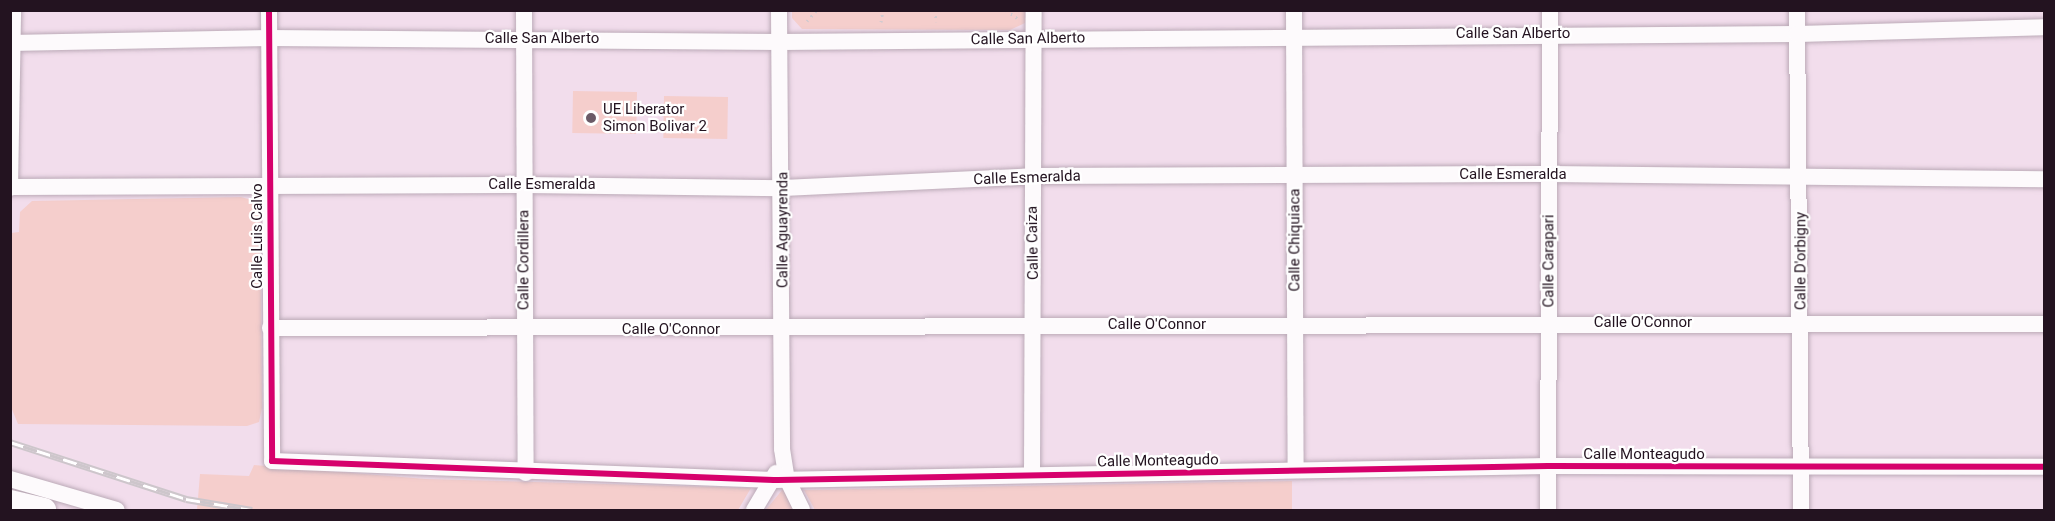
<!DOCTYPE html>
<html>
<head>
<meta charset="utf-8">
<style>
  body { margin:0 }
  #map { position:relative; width:2055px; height:521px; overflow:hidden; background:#f2ddec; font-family:Roboto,sans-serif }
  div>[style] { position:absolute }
  .green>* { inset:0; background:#f5cecc; transform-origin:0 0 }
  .path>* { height:3px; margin-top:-1.5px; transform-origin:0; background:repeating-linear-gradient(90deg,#d1cacf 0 1.5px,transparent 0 6px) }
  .roads { filter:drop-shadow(0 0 2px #bbaab7) drop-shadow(0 0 2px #bbaab7) }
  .minor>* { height:16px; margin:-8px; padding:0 8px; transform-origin:8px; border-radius:8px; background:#fdfafc }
  .highway>* { height:24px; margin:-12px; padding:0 12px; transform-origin:12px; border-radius:12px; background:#fdfafc }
  .rail>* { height:7px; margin-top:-3.5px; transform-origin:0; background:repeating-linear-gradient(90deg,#fff 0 14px,#cdc6cb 0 28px); box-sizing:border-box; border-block:2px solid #cdc6cb }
  .cycleway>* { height:6px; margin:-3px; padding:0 3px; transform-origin:3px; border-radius:3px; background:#d6006c }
  .dots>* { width:16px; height:16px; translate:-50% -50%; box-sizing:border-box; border:3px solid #fff; border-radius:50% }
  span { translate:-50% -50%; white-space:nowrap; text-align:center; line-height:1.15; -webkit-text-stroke:4.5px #fff; paint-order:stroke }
  .street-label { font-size:15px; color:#231320 }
  .poi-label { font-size:15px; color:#231320 }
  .left { translate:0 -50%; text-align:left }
  .frame { position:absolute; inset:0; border:12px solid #231320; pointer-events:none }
</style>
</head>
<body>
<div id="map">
  <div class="green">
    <i style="clip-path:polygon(1029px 10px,1025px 23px,1010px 30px,802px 29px,792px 18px,792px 11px)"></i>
    <i style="left:573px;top:91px;width:64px;height:42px;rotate:1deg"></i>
    <i style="left:664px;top:96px;width:64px;height:42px;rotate:1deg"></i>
    <i style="clip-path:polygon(241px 197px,255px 201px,260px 212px,262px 408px,259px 422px,247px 426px,18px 424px,11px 407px,11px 233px,19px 232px,20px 212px,32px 201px)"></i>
    <i style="clip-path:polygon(254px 465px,426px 479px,751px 488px,738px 510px,197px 510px,200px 474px,249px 476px)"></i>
    <i style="clip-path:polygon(1292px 481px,1292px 510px,815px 510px,804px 490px)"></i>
    <i style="clip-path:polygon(783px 489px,793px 510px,765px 510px,769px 506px)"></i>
  </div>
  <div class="path">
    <i style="left:934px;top:10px;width:12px;rotate:76deg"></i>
    <i style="left:1006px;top:10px;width:17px;rotate:36deg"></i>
    <i style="left:807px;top:21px;width:15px;rotate:-48deg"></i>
    <i style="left:881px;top:22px;width:12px;rotate:-81deg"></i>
  </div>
  <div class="roads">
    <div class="minor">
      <i style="left:269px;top:10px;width:451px;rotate:89.6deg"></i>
      <i style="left:272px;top:461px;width:502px;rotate:2.17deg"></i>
      <i style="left:774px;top:480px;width:774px;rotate:-1.04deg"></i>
      <i style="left:1548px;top:466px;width:496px;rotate:0.1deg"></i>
      <i style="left:524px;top:10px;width:463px;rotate:89.8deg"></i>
      <i style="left:779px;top:10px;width:439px;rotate:89.6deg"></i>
      <i style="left:782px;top:449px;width:30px;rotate:81deg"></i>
      <i style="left:787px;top:479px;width:34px;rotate:64deg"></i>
      <i style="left:1294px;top:10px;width:460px;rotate:89.8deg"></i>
      <i style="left:1797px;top:10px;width:500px;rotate:89.54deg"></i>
      <i style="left:10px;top:43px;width:259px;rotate:-1.1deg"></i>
      <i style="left:269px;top:38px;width:511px;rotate:0.45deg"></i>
      <i style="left:780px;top:42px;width:1017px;rotate:-0.45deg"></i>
      <i style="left:1797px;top:34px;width:247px;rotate:-1.6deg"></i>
      <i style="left:10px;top:187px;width:515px;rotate:-0.22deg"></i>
      <i style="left:525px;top:185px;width:258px;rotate:0.7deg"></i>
      <i style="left:783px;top:188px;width:250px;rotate:-2.7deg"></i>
      <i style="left:1033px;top:176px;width:516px;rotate:-0.22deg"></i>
      <i style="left:1549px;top:174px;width:495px;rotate:0.6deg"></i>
      <i style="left:10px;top:188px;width:178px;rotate:-89deg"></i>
      <i style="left:270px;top:328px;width:1774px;rotate:-0.13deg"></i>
      <i style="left:1032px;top:475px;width:465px;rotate:-89.8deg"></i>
      <i style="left:10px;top:479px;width:111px;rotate:16.2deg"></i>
      <i style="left:754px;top:510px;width:43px;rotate:-59.3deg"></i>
      <i style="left:1548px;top:510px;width:500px;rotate:-89.77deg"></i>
    </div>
    <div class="highway">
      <i style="left:10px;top:502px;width:35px;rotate:13deg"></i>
    </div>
  </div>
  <div class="rail">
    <i style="left:10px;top:442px;width:185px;rotate:17.9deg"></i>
    <i style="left:186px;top:499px;width:67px;rotate:9.5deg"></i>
  </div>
  <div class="cycleway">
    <i style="left:269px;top:10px;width:451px;rotate:89.6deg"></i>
    <i style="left:272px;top:461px;width:502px;rotate:2.17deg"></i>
    <i style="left:774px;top:480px;width:774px;rotate:-1.04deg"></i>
    <i style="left:1548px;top:466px;width:496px;rotate:0.1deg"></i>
  </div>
  <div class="dots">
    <i style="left:591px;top:118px;background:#6b5a67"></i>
  </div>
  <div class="street-label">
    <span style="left:1513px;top:34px">Calle San Alberto</span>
    <span style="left:542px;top:39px">Calle San Alberto</span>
    <span style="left:1028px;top:39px;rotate:-1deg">Calle San Alberto</span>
    <span style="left:1513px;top:175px">Calle Esmeralda</span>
    <span style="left:1027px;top:178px;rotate:-2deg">Calle Esmeralda</span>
    <span style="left:542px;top:185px">Calle Esmeralda</span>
    <span style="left:783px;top:230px;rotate:-90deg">Calle Aguayrenda</span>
    <span style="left:258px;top:236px;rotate:-90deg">Calle Luis Calvo</span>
    <span style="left:1295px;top:240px;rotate:-90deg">Calle Chiquiaca</span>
    <span style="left:1033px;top:243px;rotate:-91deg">Calle Caiza</span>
    <span style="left:524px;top:260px;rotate:-90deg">Calle Cordillera</span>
    <span style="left:1549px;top:261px;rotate:-90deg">Calle Carapari</span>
    <span style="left:1801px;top:261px;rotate:-90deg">Calle D'orbigny</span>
    <span style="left:1643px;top:323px">Calle O'Connor</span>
    <span style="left:1157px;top:325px">Calle O'Connor</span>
    <span style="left:671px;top:330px">Calle O'Connor</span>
    <span style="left:1644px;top:455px">Calle Monteagudo</span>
    <span style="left:1158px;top:461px;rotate:-1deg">Calle Monteagudo</span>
  </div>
  <div class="poi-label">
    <span class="left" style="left:603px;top:118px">UE Liberator<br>Simon Bolivar 2</span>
  </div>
  <div class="frame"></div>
</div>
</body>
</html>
